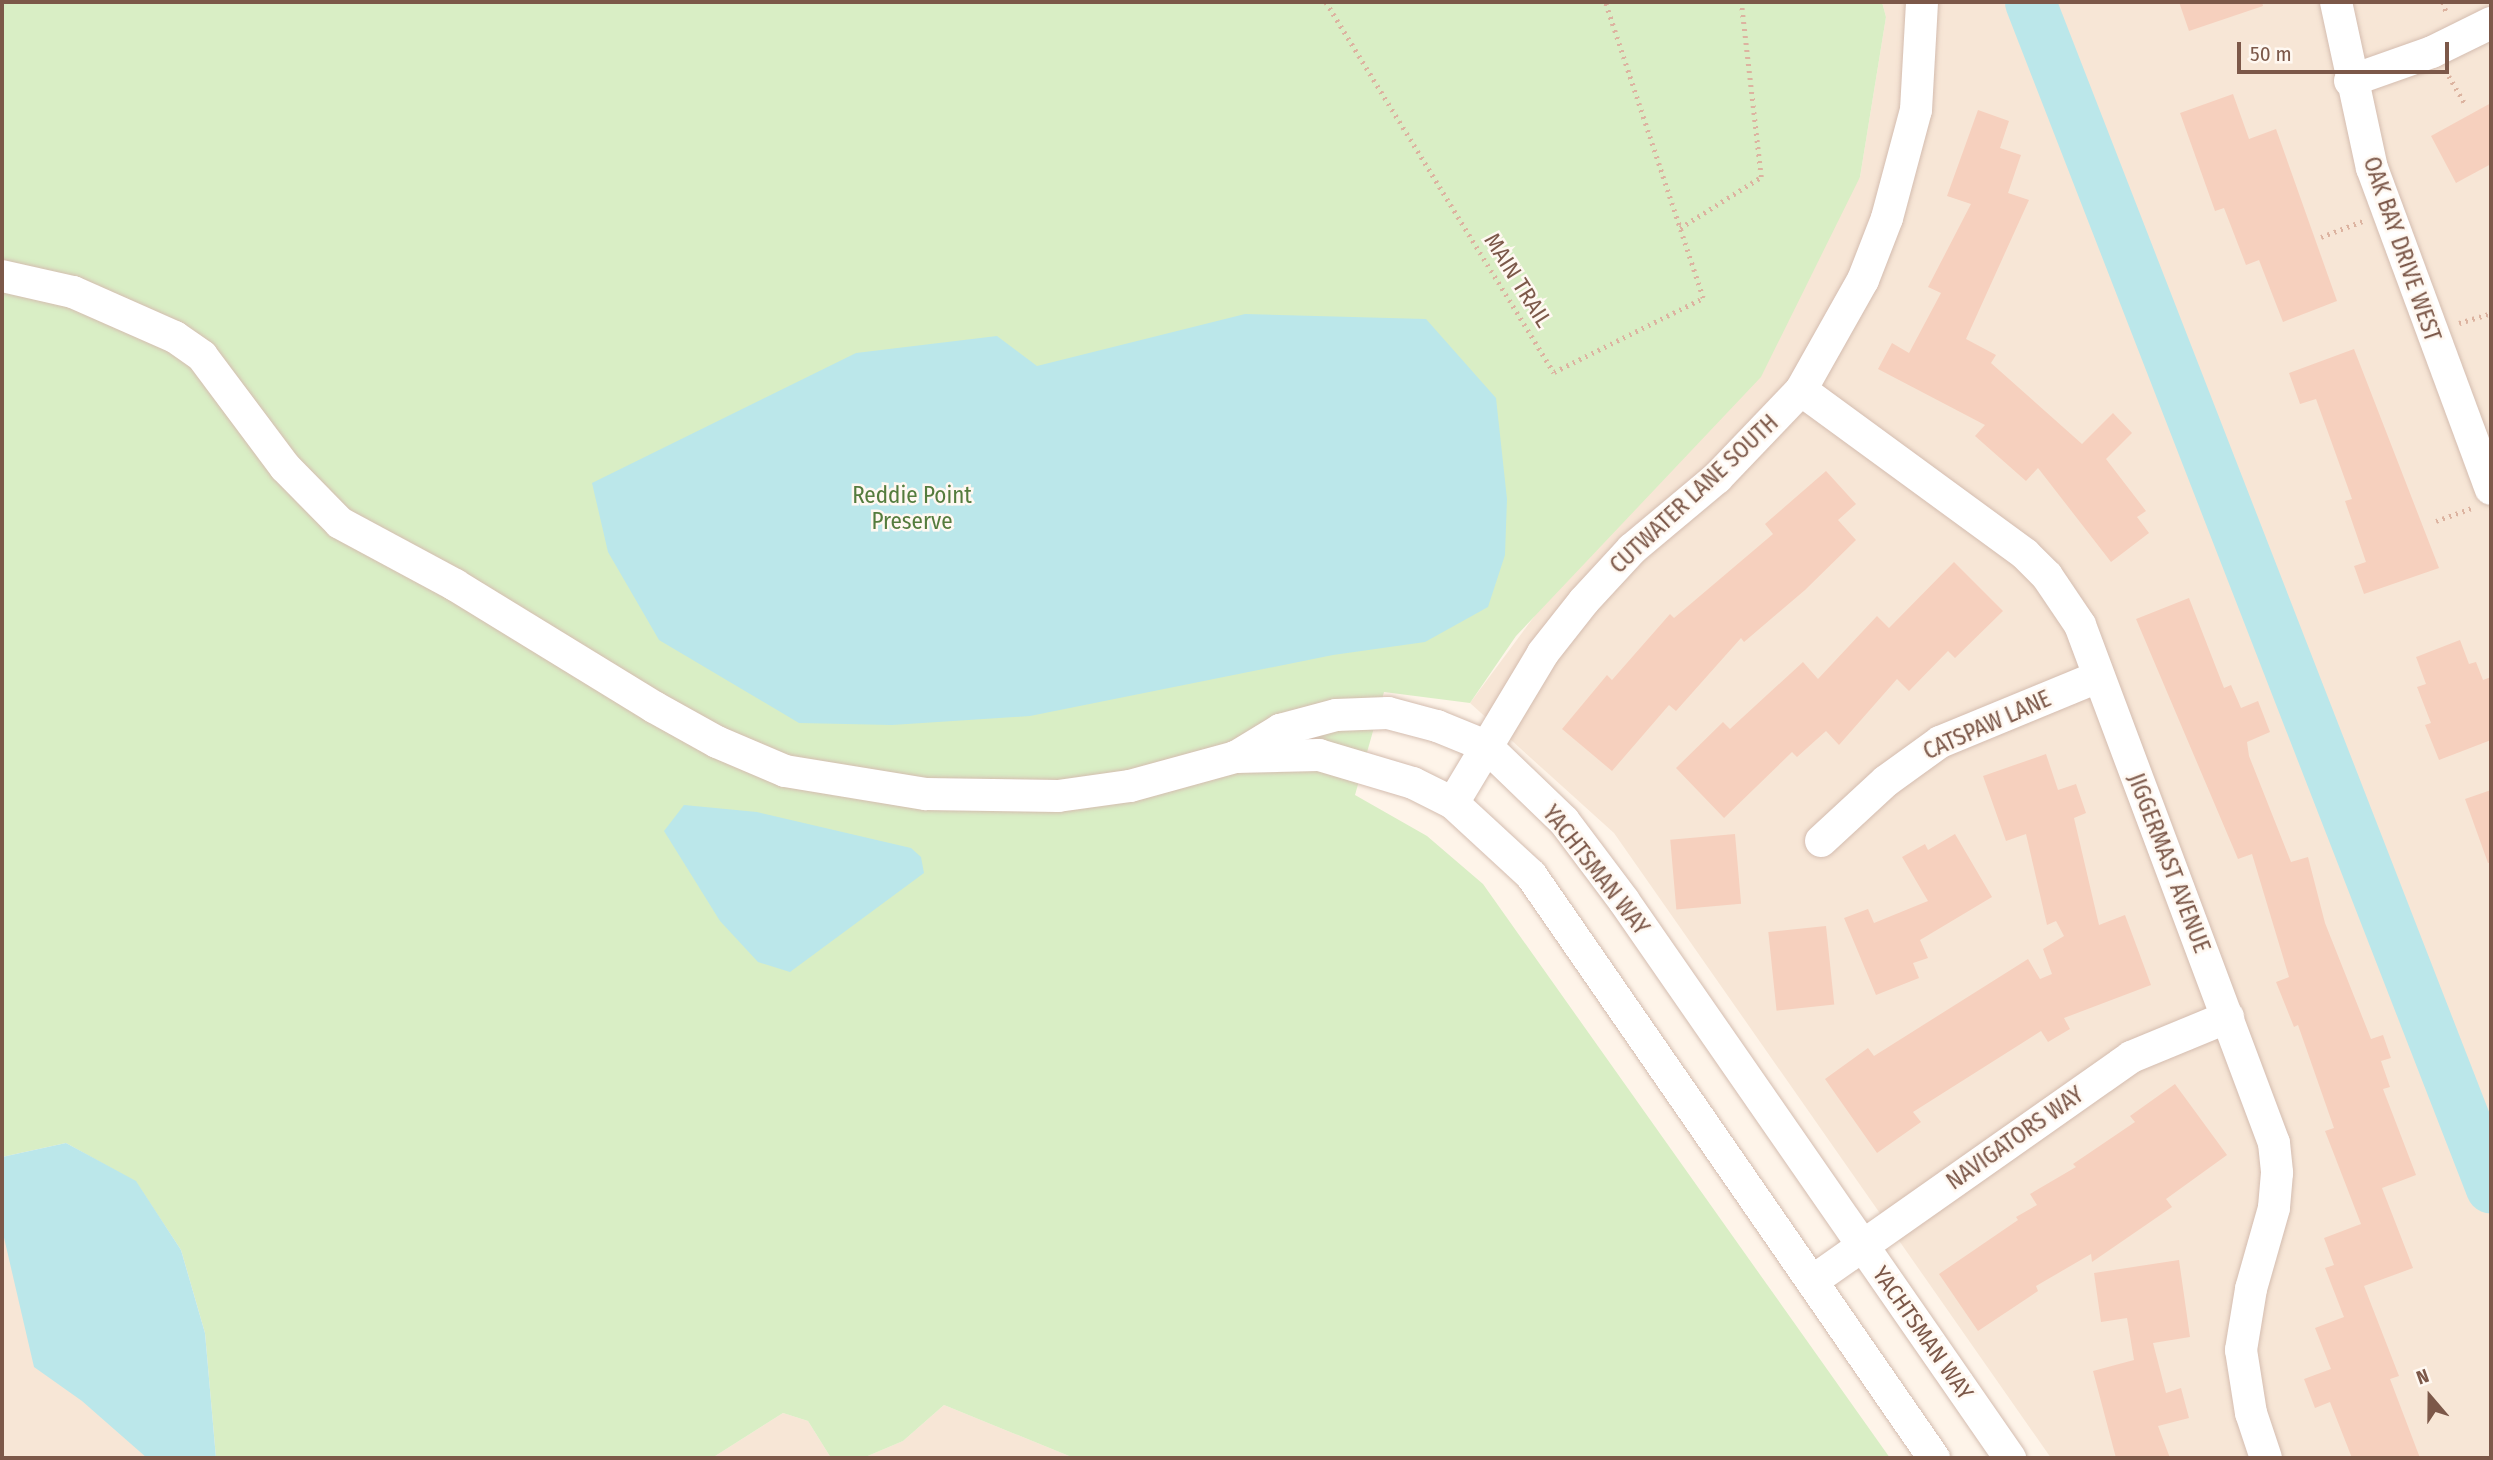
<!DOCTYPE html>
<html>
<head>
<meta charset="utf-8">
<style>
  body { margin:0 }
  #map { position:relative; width:2493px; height:1460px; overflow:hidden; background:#fef4e9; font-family:"Fira Sans Condensed",sans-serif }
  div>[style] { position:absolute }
  .residential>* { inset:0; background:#f7e6d6 }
  .green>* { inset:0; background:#d9eec5 }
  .water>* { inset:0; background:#bbe7ea }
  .river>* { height:51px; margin:-25.5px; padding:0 25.5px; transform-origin:25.5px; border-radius:25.5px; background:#bbe7ea }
  .building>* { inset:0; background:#f6d0be; transform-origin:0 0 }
  .path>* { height:4.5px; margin-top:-2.25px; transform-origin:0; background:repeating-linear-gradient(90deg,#dcb3a0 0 2px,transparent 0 7px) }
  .roads { filter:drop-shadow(0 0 2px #d4bdb0) drop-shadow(0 0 2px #d4bdb0) }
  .minor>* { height:32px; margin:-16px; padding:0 16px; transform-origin:16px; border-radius:16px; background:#fff }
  span { translate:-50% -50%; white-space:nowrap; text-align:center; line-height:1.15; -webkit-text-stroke:5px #fff8f1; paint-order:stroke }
  .street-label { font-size:23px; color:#7c5849 }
  .park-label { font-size:23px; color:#547c3d }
  .frame { position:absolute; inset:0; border:4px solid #7c5849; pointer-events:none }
  .north { position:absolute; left:2395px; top:1362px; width:70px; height:70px; -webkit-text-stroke:5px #fff8f1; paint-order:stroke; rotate:340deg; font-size:19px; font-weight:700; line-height:28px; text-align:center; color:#7c5849 }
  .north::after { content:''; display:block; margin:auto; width:24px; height:32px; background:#7c5849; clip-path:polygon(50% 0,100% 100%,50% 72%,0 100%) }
  .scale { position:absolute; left:2237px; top:42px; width:212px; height:32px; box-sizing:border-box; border:4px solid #7c5849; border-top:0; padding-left:9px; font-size:21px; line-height:24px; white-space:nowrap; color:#7c5849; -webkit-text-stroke:5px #fff8f1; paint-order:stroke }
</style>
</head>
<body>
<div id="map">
  <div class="residential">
    <i style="clip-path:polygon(1882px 2px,2491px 2px,2491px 1458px,2051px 1458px,1614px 833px,1470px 703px,1860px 177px,1886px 17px)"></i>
    <i style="clip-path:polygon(2px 1157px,216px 1458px,2px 1458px)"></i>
    <i style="clip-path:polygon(944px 1405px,1074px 1458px,863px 1458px,903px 1441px)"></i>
    <i style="clip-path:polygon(783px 1413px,808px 1421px,831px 1458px,712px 1458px)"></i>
  </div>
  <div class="green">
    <i style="clip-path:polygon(2px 2px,1882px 2px,1886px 17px,1860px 177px,1761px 377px,1516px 636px,1470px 703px,1384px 692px,1355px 795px,1427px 836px,1483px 884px,1890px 1458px,1074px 1458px,944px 1405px,903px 1441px,863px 1458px,831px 1458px,808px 1421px,783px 1413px,712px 1458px,216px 1458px,205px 1333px,181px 1250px,136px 1182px,66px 1143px,2px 1157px)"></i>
  </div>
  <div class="water">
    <i style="clip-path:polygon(1245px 314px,1426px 319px,1496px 398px,1507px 499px,1505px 555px,1488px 607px,1425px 642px,1333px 655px,1030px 716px,892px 725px,799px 723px,659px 640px,608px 552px,592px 483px,856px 353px,997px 336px,1037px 366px)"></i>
    <i style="clip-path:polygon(684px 805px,757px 812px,911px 848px,921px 857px,924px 873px,790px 972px,758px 962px,720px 921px,664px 831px)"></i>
    <i style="clip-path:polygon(66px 1143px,136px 1181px,181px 1250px,205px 1333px,216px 1458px,147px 1458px,82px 1401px,34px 1367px,2px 1229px,2px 1157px)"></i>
  </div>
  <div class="river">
    <i style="left:2030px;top:2px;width:1272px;rotate:68.76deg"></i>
  </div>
  <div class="building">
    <i style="clip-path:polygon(2179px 2px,2262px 2px,2263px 6px,2189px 31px)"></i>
    <i style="clip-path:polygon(2233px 94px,2249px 139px,2276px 129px,2337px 301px,2283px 322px,2259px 260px,2246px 265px,2224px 208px,2215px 211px,2180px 113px)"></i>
    <i style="clip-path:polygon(2491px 103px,2491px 164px,2456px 183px,2431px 136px)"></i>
    <i style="clip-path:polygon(1978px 110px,2009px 121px,2000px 148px,2021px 155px,2008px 193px,2029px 200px,1966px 339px,1996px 355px,1991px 363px,2082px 444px,2113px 413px,2132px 433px,2106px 459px,2146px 511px,2137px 517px,2149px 533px,2111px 562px,2038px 468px,2026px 481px,1975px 436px,1985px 425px,1878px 369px,1892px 343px,1909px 353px,1941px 293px,1928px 287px,1971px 204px,1947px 196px)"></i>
    <i style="clip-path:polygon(2354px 349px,2439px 568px,2364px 594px,2354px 566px,2366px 562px,2345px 501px,2352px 499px,2316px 399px,2300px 404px,2289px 373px)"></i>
    <i style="clip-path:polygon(1826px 471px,1856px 504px,1838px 520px,1856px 540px,1805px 590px,1744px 642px,1741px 638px,1676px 711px,1669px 705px,1612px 771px,1562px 729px,1607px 675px,1612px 680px,1670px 614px,1674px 618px,1773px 534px,1765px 524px)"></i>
    <i style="clip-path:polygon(1954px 562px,2003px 611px,1955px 658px,1948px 651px,1909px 691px,1897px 679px,1839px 745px,1826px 731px,1797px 757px,1792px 752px,1724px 818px,1676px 768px,1723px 722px,1730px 729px,1803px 662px,1818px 679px,1877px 616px,1889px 628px)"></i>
    <i style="clip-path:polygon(2189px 598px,2224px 688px,2231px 685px,2241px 708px,2258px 701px,2270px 732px,2247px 742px,2249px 756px,2291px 862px,2308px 857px,2325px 923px,2371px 1039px,2383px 1035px,2391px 1058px,2381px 1061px,2390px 1087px,2383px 1089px,2416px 1175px,2382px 1188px,2413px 1268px,2364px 1286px,2399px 1376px,2390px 1379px,2420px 1458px,2352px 1458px,2330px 1402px,2315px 1408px,2304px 1379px,2331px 1369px,2315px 1328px,2344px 1317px,2325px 1268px,2334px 1265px,2324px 1238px,2361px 1224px,2325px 1131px,2334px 1128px,2298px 1025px,2294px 1027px,2276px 982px,2289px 977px,2252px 854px,2238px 859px,2136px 619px)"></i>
    <i style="clip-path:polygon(2460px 640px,2469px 664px,2476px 662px,2483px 680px,2491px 677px,2491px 740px,2439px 760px,2425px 725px,2431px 723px,2417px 687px,2426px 684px,2416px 657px)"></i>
    <i style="clip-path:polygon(2046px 754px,2058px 790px,2076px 784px,2086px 813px,2074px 818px,2099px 925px,2125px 915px,2151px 985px,2064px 1018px,2070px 1029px,2048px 1042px,2041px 1031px,1913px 1112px,1921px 1122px,1877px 1153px,1825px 1079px,1868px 1048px,1874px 1056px,2028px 959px,2040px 979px,2052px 974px,2043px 949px,2064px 936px,2056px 921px,2047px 925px,2026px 834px,2006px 841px,1983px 776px)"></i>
    <i style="clip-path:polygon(2491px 790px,2491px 862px,2488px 863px,2465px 799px)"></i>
    <i style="left:1735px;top:834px;width:70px;height:65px;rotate:85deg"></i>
    <i style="clip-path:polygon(1955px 834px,1992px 897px,1920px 940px,1928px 958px,1913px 963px,1919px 978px,1876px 995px,1844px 918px,1868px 909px,1874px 923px,1928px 901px,1902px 857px,1925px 844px,1928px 850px)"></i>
    <i style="left:1826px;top:926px;width:79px;height:58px;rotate:84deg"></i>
    <i style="clip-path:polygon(2175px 1084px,2227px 1155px,2166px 1199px,2172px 1207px,2092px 1262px,2091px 1254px,2036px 1286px,2038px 1291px,1978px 1331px,1939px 1274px,2018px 1220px,2016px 1217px,2037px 1205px,2030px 1194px,2076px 1167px,2073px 1164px,2135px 1122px,2130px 1116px)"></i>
    <i style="clip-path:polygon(2179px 1260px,2190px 1337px,2153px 1343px,2166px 1393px,2181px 1388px,2189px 1418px,2158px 1426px,2170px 1458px,2116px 1458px,2093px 1371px,2134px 1360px,2127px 1318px,2101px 1322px,2094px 1273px)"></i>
  </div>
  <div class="path">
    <i style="left:1326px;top:2px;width:435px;rotate:58.4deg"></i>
    <i style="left:1554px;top:372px;width:166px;rotate:-26.4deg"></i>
    <i style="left:1703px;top:298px;width:312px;rotate:-108.3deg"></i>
    <i style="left:2443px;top:2px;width:13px;rotate:72deg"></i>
    <i style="left:2449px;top:76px;width:34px;rotate:60deg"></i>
    <i style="left:1680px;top:228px;width:96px;rotate:-32.2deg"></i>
    <i style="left:1761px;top:177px;width:176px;rotate:-96.5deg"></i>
    <i style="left:2321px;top:237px;width:45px;rotate:-20.9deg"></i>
    <i style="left:2459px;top:323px;width:34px;rotate:-17deg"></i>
    <i style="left:2436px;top:521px;width:37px;rotate:-20deg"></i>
  </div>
  <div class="roads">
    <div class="minor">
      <i style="left:2336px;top:2px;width:170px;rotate:77.8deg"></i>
      <i style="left:2372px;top:168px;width:342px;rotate:69.7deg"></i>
      <i style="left:2350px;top:81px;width:87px;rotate:-19.5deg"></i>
      <i style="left:2432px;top:52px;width:66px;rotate:-26.2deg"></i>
      <i style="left:2px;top:276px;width:73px;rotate:12.7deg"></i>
      <i style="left:73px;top:292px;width:111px;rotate:23.8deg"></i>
      <i style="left:175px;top:337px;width:33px;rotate:35deg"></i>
      <i style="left:202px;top:356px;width:139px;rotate:53.2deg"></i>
      <i style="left:285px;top:467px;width:78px;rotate:45.5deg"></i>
      <i style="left:340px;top:523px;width:131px;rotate:28.3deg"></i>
      <i style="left:455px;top:585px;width:233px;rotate:31.5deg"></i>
      <i style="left:654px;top:707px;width:72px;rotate:29.1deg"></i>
      <i style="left:717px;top:742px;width:74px;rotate:23.1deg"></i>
      <i style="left:785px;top:771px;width:143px;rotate:9.3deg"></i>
      <i style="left:926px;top:794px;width:132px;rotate:0.9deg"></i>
      <i style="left:1058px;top:796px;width:73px;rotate:-7.9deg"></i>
      <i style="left:1130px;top:786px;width:109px;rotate:-15.4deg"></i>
      <i style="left:1235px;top:757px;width:84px;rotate:-1.4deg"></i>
      <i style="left:1319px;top:755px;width:98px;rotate:16.6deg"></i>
      <i style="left:1413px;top:783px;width:45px;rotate:26.6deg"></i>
      <i style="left:1453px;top:803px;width:106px;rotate:42.7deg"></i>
      <i style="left:1531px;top:875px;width:709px;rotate:55.35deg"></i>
      <i style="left:1801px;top:390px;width:278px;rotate:36.2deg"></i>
      <i style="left:2025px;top:554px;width:31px;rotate:45deg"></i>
      <i style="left:2047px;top:576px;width:59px;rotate:56deg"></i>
      <i style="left:2080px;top:625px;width:553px;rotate:69.47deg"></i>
      <i style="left:2274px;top:1143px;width:30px;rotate:84deg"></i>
      <i style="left:2277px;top:1173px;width:35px;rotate:95deg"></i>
      <i style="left:2274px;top:1208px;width:84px;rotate:105.9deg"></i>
      <i style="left:2251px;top:1289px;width:62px;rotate:99.3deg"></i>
      <i style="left:2241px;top:1350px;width:64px;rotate:81deg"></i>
      <i style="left:2251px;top:1413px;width:47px;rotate:71.6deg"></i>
      <i style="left:1236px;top:757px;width:52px;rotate:-31.5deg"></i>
      <i style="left:1280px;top:730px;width:58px;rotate:-15deg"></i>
      <i style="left:1336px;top:715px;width:52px;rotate:-2.2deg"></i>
      <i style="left:1388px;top:713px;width:51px;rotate:14.9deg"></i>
      <i style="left:1437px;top:726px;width:53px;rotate:22.2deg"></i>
      <i style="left:1486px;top:746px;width:108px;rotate:43.9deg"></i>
      <i style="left:1564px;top:821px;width:100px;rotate:53.1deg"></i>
      <i style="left:1624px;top:901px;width:678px;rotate:55.28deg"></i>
      <i style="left:1453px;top:803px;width:175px;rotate:-59deg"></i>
      <i style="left:1543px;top:653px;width:66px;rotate:-51.7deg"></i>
      <i style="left:1584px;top:601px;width:71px;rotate:-47.3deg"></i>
      <i style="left:1632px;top:549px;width:111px;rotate:-39.9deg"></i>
      <i style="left:1717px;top:478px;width:122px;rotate:-46.3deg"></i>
      <i style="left:1801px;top:390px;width:126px;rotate:-60.6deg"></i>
      <i style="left:1863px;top:280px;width:66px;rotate:-68.8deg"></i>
      <i style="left:1887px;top:218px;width:112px;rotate:-75deg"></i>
      <i style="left:1916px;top:110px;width:108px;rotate:-86.8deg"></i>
      <i style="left:1821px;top:841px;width:88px;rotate:-42.7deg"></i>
      <i style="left:1886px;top:781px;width:67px;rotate:-35.8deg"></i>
      <i style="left:1940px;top:742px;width:171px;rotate:-22.4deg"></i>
      <i style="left:1814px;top:1280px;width:388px;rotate:-35.1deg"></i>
      <i style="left:2131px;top:1057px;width:105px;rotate:-22.4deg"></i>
    </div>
  </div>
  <div class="street-label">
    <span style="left:2402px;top:249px;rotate:71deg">OAK BAY DRIVE WEST</span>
    <span style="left:1518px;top:280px;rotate:58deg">MAIN TRAIL</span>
    <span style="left:1694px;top:494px;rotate:-43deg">CUTWATER LANE SOUTH</span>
    <span style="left:1987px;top:725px;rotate:-24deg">CATSPAW LANE</span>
    <span style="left:2169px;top:863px;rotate:69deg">JIGGERMAST AVENUE</span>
    <span style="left:1596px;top:870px;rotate:52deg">YACHTSMAN WAY</span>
    <span style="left:2015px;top:1138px;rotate:-35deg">NAVIGATORS WAY</span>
    <span style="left:1923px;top:1333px;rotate:55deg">YACHTSMAN WAY</span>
  </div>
  <div class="park-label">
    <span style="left:912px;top:508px">Reddie Point<br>Preserve</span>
  </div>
  <div class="frame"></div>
  <div class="north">N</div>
  <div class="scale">50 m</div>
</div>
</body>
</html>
